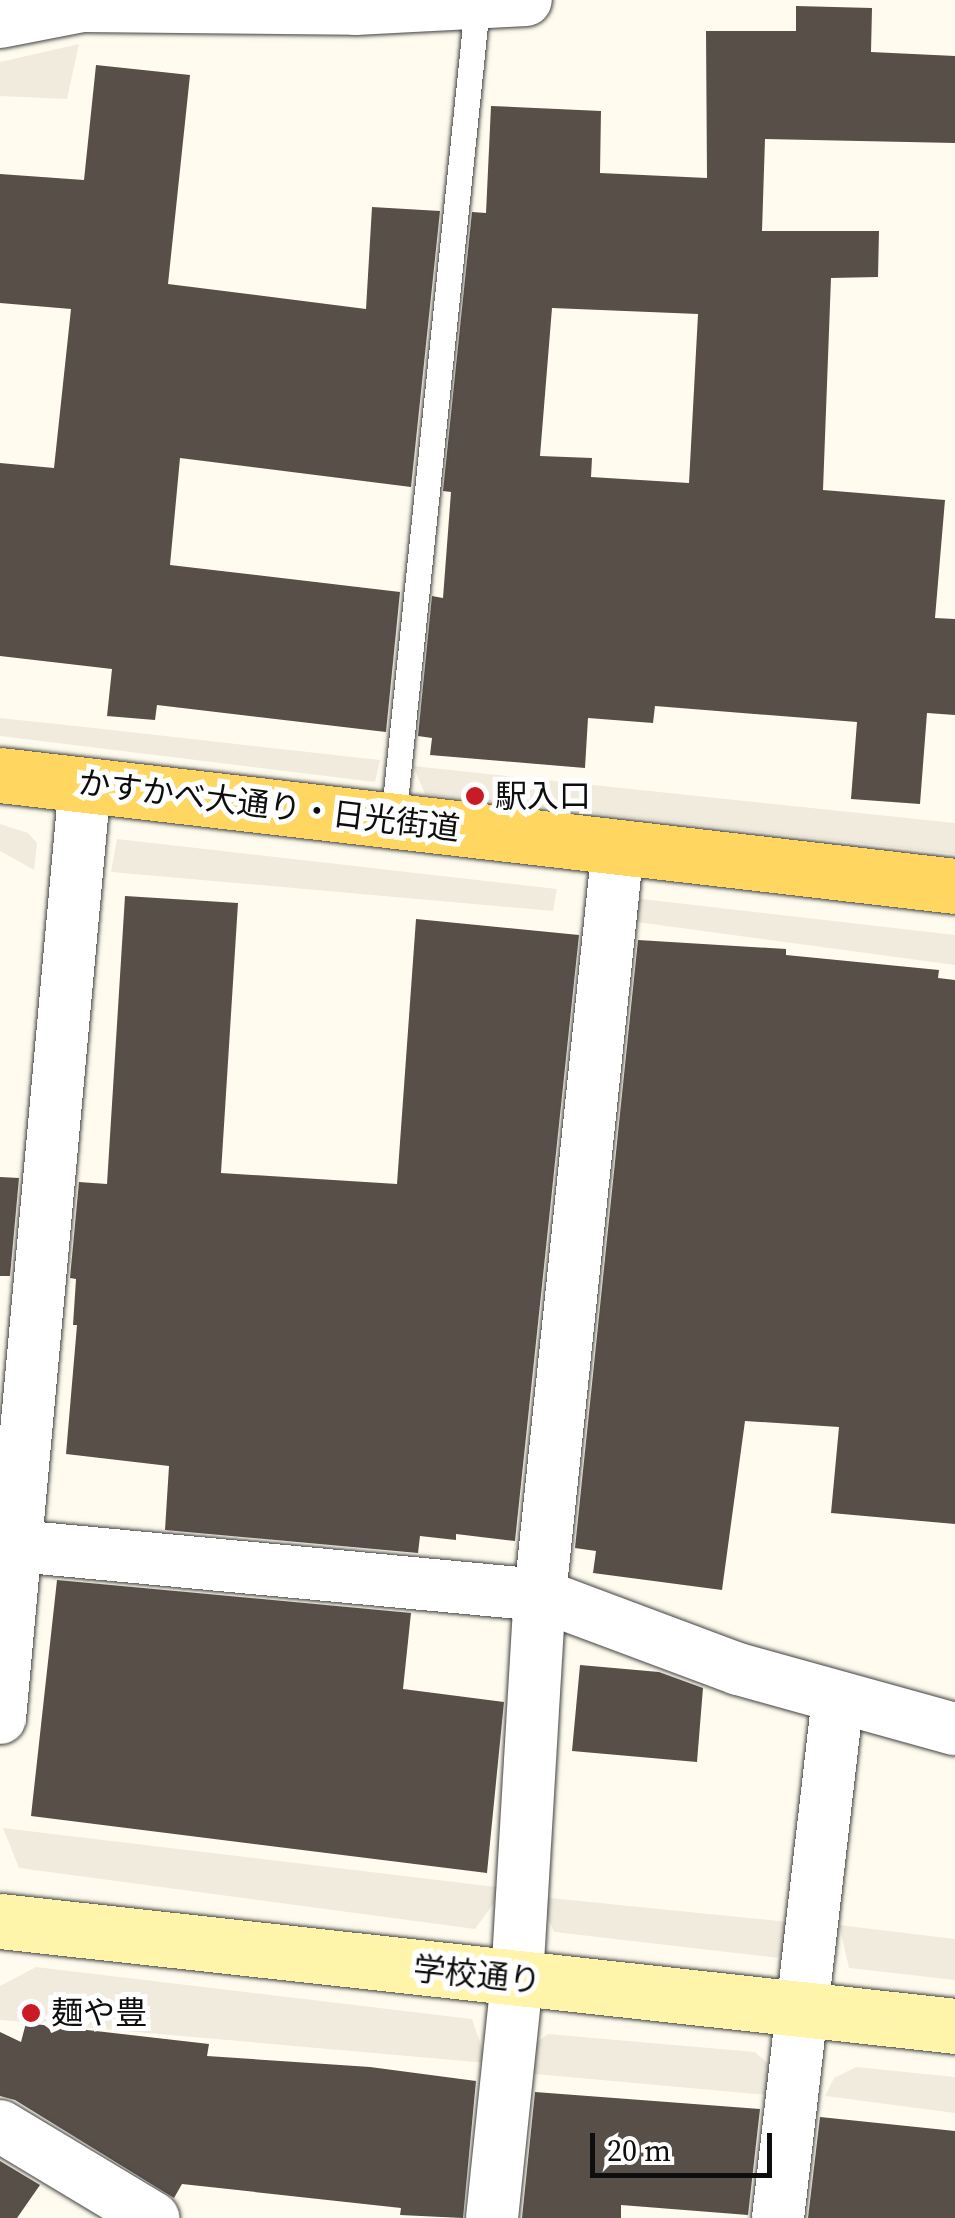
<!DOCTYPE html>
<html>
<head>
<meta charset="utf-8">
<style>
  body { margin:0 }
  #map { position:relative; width:955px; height:2218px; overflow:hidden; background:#fffcef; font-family:"Source Serif 4","Noto Sans JP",serif }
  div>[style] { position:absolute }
  .plaza>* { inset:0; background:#f0ebdd }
  .building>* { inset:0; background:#584f49 }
  .roads { filter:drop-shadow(0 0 2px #414141) drop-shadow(0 0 2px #414141) }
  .lane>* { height:25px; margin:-12.5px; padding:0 12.5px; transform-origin:12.5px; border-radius:12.5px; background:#fff }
  .street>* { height:52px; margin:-26px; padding:0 26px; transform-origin:26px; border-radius:26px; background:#fff }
  .secondary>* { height:55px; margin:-27.5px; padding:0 27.5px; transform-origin:27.5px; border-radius:27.5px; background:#fff5aa }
  .primary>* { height:55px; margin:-27.5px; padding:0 27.5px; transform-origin:27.5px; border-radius:27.5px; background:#ffd65f }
  .dots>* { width:28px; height:28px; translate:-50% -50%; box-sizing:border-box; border:5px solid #fff; border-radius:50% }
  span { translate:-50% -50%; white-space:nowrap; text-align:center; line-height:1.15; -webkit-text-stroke:10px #fff; paint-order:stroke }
  .poi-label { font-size:32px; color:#0e0e0e }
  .left { translate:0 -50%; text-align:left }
  .street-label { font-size:32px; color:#0e0e0e }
  .scale { position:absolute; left:590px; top:2133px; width:182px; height:45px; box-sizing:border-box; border:5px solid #0e0e0e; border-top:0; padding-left:12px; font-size:30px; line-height:35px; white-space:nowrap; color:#0e0e0e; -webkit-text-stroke:8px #fff; paint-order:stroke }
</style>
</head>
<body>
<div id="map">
  <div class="plaza">
    <i style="clip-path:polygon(79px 44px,67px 99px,0 96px,0 62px)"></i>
    <i style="clip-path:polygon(0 718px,94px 728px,380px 760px,375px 782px,0 736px)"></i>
    <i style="clip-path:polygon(413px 766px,955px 823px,955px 854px,425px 794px)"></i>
    <i style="clip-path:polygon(0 824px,28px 833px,37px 843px,34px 870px,0 851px)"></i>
    <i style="clip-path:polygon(117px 839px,557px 889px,553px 911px,111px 872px)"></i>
    <i style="clip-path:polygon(633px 898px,955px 935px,955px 965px,629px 921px)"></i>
    <i style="clip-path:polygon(3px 1828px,505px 1888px,475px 1929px,19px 1868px)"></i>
    <i style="clip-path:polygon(540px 1897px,799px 1923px,779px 1958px,554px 1932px)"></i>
    <i style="clip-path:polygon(839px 1925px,955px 1939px,955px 1980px,849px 1968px)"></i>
    <i style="clip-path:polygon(36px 1967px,472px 2019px,487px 2063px,0 2020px,0 1986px)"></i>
    <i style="clip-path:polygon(548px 2034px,755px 2052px,780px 2074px,779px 2096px,524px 2073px,522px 2053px)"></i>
    <i style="clip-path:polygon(856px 2067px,955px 2077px,955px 2113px,825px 2096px,834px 2078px)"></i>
  </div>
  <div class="building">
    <i style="clip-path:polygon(evenodd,796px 6px,872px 8px,871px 52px,955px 56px,955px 143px,765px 139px,762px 231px,879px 231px,878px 277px,831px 278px,823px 490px,945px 500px,935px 618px,955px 619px,955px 715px,927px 713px,920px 804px,851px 799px,857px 722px,655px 706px,653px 723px,588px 718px,585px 768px,430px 755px,432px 738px,418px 736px,432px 596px,443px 598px,451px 492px,443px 491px,472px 212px,486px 213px,491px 106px,601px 111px,600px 173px,707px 178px,706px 31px,796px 31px,796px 6px,552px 308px,698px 314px,689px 483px,591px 477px,592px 458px,540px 456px,552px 308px)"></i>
    <i style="clip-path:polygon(96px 65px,190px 75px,168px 284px,366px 309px,372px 207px,440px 211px,411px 487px,180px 458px,170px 565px,400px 592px,386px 732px,157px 705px,155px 720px,107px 716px,112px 669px,0 656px,0 463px,54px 468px,71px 309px,0 303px,0 174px,84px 180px)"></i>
    <i style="clip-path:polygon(125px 896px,238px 903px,221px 1173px,397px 1184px,416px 919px,579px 935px,515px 1541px,456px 1534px,456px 1540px,420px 1536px,418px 1553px,165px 1530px,169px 1466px,66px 1454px,77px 1325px,73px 1325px,76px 1279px,70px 1278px,79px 1182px,107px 1184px)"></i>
    <i style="clip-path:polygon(638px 940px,786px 949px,786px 955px,939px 970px,938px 978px,955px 980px,955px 1524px,831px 1513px,839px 1427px,745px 1421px,722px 1590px,593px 1573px,596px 1551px,575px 1548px)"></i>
    <i style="clip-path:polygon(0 1177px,19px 1178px,10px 1276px,0 1276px)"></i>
    <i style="clip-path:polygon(57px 1580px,411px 1613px,403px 1689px,504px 1702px,487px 1873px,31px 1816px)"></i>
    <i style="clip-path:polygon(580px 1665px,659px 1672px,703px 1688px,697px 1762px,572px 1751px)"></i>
    <i style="clip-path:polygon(26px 2023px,209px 2044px,207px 2056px,370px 2067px,476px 2081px,463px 2218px,400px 2215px,401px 2208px,182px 2184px,174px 2198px,15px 2100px,0 2096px,0 2032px,21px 2042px)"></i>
    <i style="clip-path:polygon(535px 2092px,760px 2109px,748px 2215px,621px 2205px,621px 2218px,522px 2218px)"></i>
    <i style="clip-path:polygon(820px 2117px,955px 2131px,955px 2218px,808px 2218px)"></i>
    <i style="clip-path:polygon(0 2161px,40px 2185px,17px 2218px,0 2218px)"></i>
  </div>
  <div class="roads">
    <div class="lane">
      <i style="left:393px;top:821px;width:820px;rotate:-84.12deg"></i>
    </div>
    <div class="street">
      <i style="left:0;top:22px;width:84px;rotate:-11deg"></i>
      <i style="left:82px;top:6px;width:273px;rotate:0.6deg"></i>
      <i style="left:355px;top:9px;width:171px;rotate:-3deg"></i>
      <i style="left:17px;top:1546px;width:525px;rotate:5.35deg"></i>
      <i style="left:540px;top:1595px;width:211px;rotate:20.5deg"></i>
      <i style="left:738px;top:1669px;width:225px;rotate:15.5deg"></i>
      <i style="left:0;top:1718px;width:938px;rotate:-84.8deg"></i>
      <i style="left:0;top:2126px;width:179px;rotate:31deg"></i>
      <i style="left:492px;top:2218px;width:240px;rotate:-84deg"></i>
      <i style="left:517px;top:1979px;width:385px;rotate:-86.6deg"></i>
      <i style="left:540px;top:1595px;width:752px;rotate:-84.05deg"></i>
      <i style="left:778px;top:2218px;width:524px;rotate:-83.43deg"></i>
    </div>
    <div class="secondary">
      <i style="left:0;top:1921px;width:961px;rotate:6.27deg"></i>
    </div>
    <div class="primary">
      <i style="left:0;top:775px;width:961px;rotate:6.63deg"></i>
    </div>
  </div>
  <div class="dots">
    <i style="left:475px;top:796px;background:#ca1a25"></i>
    <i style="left:31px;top:2013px;background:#ca1a25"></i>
  </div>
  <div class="poi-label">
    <span class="left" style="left:495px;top:796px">駅入口</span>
    <span class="left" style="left:51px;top:2013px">麺や豊</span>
  </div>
  <div class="street-label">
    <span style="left:269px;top:806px;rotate:7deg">かすかべ大通り・日光街道</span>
    <span style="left:477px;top:1975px;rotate:6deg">学校通り</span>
  </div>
  <div class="scale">20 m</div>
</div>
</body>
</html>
